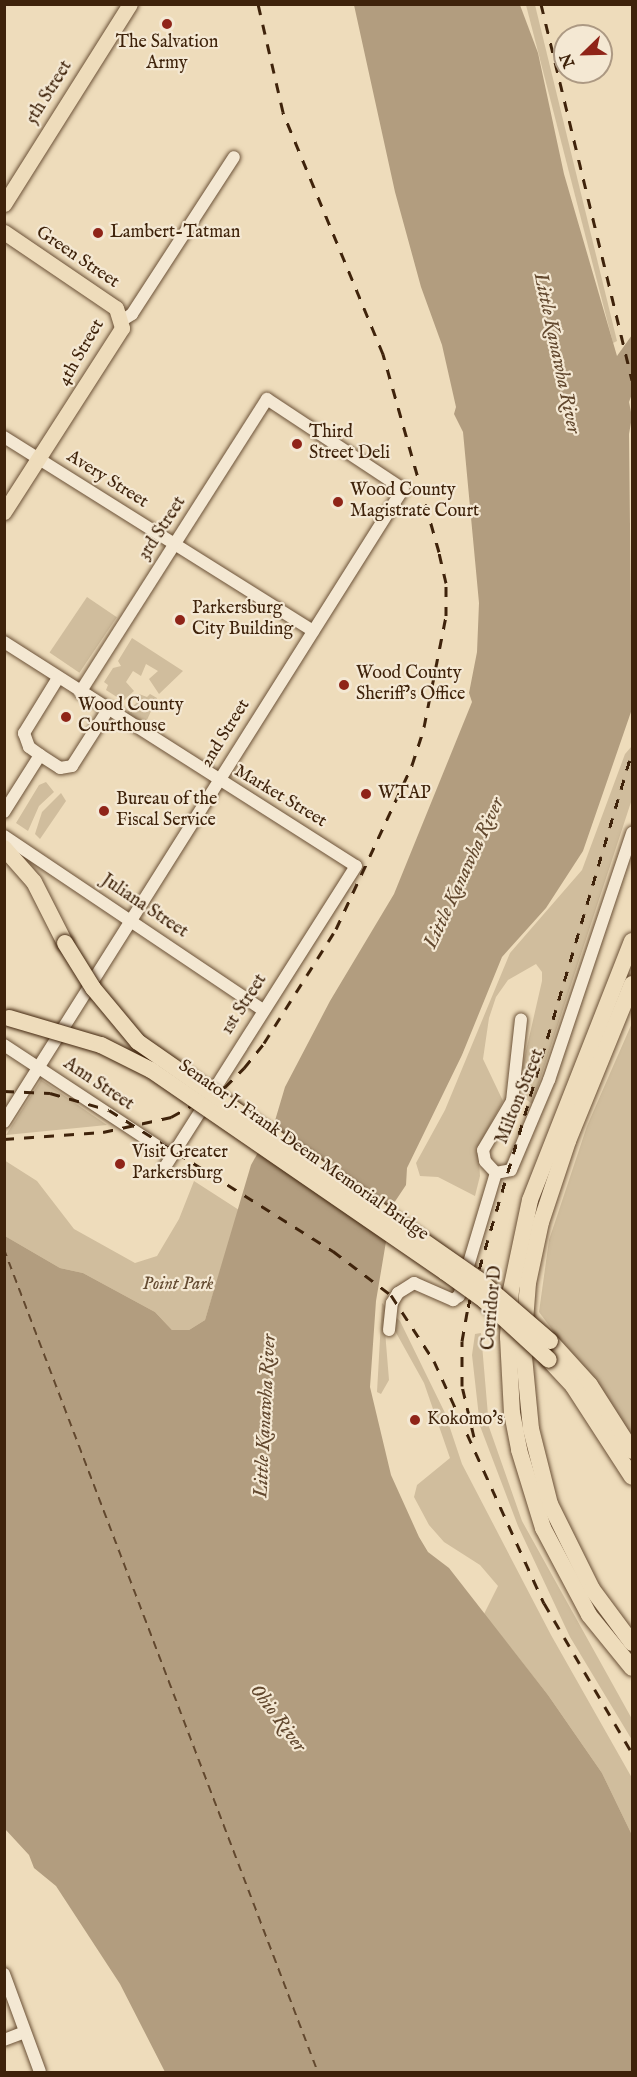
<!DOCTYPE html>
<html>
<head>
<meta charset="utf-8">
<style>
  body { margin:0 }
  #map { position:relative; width:637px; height:2077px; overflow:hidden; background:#eedcbb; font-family:"IM FELL English",serif }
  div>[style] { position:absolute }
  .green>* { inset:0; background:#d0bd9d; transform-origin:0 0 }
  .water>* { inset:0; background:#b29d7f }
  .ferry>* { height:1.5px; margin-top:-0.75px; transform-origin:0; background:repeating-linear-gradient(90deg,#62482e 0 8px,transparent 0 14px) }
  .roads { filter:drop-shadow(0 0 2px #6b5137) drop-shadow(0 0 2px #6b5137) }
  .minor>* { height:12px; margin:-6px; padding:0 6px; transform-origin:6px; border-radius:6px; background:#f4e8d3 }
  .major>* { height:15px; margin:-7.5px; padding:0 7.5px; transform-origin:7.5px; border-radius:7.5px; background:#eedcbb }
  .highway>* { height:16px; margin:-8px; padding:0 8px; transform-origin:8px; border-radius:8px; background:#eedcbb }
  .rail>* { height:3px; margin-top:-1.5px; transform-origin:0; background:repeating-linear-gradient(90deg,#3f230b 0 10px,transparent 0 20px) }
  .bridges { filter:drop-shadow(0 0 2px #3f230b) drop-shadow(0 0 2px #3f230b) }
  .highway-bridge>* { height:16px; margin:-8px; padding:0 8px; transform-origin:8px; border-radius:8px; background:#eedcbb }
  .dots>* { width:16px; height:16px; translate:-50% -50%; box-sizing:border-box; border:3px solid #f4e8d3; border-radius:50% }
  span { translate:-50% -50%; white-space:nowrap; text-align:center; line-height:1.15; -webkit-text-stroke:4.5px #f4e8d3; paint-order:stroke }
  .poi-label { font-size:18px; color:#3f230b }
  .left { translate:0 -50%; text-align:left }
  .street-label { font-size:18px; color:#3f230b }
  .park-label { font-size:18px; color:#634a30; font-style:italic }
  .water-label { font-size:20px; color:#62482e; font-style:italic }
  .frame { position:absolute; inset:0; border:6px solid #3f230b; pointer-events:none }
  .north { position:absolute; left:553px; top:24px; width:60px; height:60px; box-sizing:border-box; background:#f4e8d3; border:2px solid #ac9983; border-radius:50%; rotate:247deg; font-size:16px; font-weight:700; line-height:24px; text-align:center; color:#3f230b }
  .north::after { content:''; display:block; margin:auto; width:21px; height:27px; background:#8f2418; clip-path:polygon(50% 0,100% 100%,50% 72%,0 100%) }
</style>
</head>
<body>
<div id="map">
  <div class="green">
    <i style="clip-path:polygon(526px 5px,535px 5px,617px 341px,613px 343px)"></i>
    <i style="left:87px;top:597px;width:36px;height:67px;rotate:34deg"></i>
    <i style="clip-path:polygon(132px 638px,183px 671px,159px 694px,149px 679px,158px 671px,146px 664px,141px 676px,133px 671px,126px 682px,134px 691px,123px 701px,106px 690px,108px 685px,104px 682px,113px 668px,121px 666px,118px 661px)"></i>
    <i style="clip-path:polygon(139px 694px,147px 697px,150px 694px,157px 698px,147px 720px,140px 723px,126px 714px,138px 701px)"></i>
    <i style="clip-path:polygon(632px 746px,632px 799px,532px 1104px,522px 1096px,520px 1077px,542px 981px,542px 972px,536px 964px,508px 980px,496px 997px,489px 1018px,483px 1059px,503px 1101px,478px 1147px,480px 1176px,475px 1196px,438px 1177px,420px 1176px,416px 1163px,445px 1110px,510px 953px,582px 870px,625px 754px)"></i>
    <i style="clip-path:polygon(46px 782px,54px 792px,39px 806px,28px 831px,16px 823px,39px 785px)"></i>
    <i style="clip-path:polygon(61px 793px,66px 801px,40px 839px,35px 834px,42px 812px)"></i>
    <i style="clip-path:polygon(632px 1023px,632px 1436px,539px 1312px,549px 1240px,587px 1126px)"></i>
    <i style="clip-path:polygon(41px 1080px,43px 1081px,107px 1125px,6px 1135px)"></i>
    <i style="clip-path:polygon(4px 1160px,37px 1181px,74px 1229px,135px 1263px,157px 1256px,179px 1219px,194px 1181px,239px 1210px,205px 1320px,189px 1330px,172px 1330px,155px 1312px,83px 1273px,60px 1268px,5px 1236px)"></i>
    <i style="clip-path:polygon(382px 1303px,400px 1321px,445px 1413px,462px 1464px,551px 1635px,632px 1778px,632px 1835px,602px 1773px,548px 1695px,484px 1614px,498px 1586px,480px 1565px,444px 1542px,429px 1525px,414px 1497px,417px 1485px,450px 1458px,424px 1383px,394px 1329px,385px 1331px,389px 1380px,381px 1394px,377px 1392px)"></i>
    <i style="clip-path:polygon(481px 1333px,489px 1427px,522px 1521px,632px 1719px,632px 1740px,570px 1637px,518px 1526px,480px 1426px,472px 1355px,475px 1334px)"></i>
  </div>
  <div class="water">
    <i style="clip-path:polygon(354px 5px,520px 5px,538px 53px,564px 174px,617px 356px,632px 335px,632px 394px,629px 402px,632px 417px,629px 434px,632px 709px,583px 851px,546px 908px,502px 957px,462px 1055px,407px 1168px,406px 1185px,392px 1206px,376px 1301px,370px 1387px,391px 1475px,419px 1537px,428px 1552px,449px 1568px,548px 1695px,602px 1773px,632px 1835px,632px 2072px,165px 2072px,120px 1984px,56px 1886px,34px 1868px,29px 1855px,5px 1829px,5px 1236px,60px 1268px,83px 1273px,155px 1312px,172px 1330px,189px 1330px,205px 1320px,251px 1165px,274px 1124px,285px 1087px,330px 1001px,394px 894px,472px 702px,469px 693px,477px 652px,479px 603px,463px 432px,454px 414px,456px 407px,442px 345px,421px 287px,395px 192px)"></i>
  </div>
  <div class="ferry">
    <i style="left:4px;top:1249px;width:881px;rotate:69.12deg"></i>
  </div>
  <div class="roads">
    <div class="minor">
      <i style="left:121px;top:321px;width:13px;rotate:-32deg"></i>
      <i style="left:132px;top:314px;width:187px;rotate:-57deg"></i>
      <i style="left:4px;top:437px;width:365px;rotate:32.1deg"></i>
      <i style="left:4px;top:642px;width:417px;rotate:32.5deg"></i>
      <i style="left:356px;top:866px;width:354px;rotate:122.4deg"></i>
      <i style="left:58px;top:678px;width:65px;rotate:121.7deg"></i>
      <i style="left:24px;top:733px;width:15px;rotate:70deg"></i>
      <i style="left:29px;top:747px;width:14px;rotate:36deg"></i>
      <i style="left:40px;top:755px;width:24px;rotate:33deg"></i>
      <i style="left:60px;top:768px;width:12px;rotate:-9deg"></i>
      <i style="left:72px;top:766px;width:65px;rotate:-57.5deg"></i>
      <i style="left:4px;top:812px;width:67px;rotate:-57.7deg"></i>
      <i style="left:4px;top:836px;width:312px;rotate:33.9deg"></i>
      <i style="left:4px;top:1045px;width:200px;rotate:33.4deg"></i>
      <i style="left:4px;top:1122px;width:748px;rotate:-57.78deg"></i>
      <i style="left:403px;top:489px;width:163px;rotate:-146.5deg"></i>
      <i style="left:267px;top:399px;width:348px;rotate:122.5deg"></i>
      <i style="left:496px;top:1173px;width:16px;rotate:-133deg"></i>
      <i style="left:485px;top:1161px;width:11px;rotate:-100deg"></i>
      <i style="left:483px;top:1150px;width:57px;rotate:-59.4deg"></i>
      <i style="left:512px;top:1101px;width:82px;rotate:-83.7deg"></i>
      <i style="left:389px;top:1330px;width:27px;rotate:-84deg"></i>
      <i style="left:392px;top:1303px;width:12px;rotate:-59deg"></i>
      <i style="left:398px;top:1293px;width:19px;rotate:-32deg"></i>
      <i style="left:414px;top:1283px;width:43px;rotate:23.6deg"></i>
      <i style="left:453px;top:1300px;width:7px;rotate:-34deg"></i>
      <i style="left:459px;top:1296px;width:128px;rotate:-73.3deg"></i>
      <i style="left:496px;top:1173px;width:15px;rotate:-11deg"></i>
      <i style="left:511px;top:1170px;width:98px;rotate:-67.1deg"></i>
      <i style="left:549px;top:1080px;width:261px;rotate:-71.4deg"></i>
      <i style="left:4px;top:1974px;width:104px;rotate:69.8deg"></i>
      <i style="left:4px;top:2040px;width:22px;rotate:-21deg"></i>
    </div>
    <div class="major">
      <i style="left:4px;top:204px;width:236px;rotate:-57.8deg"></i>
      <i style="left:4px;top:232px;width:135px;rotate:34.2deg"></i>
      <i style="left:116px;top:308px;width:21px;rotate:73deg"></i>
      <i style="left:122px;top:328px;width:219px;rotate:122.7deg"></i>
    </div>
    <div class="highway">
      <i style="left:4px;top:848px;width:45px;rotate:48.6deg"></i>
      <i style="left:34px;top:882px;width:68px;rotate:63.1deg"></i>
      <i style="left:632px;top:941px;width:278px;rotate:111.5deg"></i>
      <i style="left:530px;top:1200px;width:92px;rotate:101.9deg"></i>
      <i style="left:511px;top:1290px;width:47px;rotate:93.7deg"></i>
      <i style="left:508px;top:1337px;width:76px;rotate:87deg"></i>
      <i style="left:512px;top:1413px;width:38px;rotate:79deg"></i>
      <i style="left:519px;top:1450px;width:82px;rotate:72.9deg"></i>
      <i style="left:543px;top:1528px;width:98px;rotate:62.1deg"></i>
      <i style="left:589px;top:1615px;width:68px;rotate:50.9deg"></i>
      <i style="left:632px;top:984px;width:170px;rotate:112.2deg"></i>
      <i style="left:568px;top:1141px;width:85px;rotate:108.4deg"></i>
      <i style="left:541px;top:1222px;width:62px;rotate:102deg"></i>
      <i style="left:528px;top:1283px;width:63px;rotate:94.5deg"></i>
      <i style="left:523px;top:1346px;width:83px;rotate:84.5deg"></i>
      <i style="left:531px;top:1429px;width:77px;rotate:75.8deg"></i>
      <i style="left:550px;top:1504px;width:95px;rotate:63.7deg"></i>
      <i style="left:592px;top:1589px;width:67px;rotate:53.5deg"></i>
      <i style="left:550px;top:1341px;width:59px;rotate:47.7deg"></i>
      <i style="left:590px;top:1385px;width:78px;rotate:57.5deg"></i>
      <i style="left:549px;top:1360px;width:35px;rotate:47deg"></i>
      <i style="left:573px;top:1386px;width:108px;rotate:57deg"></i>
    </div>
  </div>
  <div class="rail">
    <i style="left:541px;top:4px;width:387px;rotate:76.4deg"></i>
    <i style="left:4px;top:1091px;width:46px;rotate:2.5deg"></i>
    <i style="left:50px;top:1093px;width:61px;rotate:16.1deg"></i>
    <i style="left:109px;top:1110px;width:265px;rotate:32.2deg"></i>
    <i style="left:333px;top:1251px;width:73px;rotate:37.2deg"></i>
    <i style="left:391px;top:1295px;width:79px;rotate:56.9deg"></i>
    <i style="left:434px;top:1361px;width:266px;rotate:65.6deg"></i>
    <i style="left:544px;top:1603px;width:174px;rotate:59.6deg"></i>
    <i style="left:4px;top:1139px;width:99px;rotate:-4deg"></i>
    <i style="left:103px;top:1132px;width:70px;rotate:-12.4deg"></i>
    <i style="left:171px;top:1117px;width:62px;rotate:-29.1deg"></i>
    <i style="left:225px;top:1087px;width:27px;rotate:-45deg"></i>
    <i style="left:244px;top:1068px;width:32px;rotate:-51deg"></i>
    <i style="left:264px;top:1043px;width:135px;rotate:-57.7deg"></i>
    <i style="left:336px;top:929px;width:181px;rotate:-65.1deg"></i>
    <i style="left:412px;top:765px;width:40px;rotate:-72deg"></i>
    <i style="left:424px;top:727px;width:113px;rotate:-78.8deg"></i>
    <i style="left:446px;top:616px;width:33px;rotate:-90deg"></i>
    <i style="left:446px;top:583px;width:32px;rotate:-103deg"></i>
    <i style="left:439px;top:552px;width:206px;rotate:-105.8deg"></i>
    <i style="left:383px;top:354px;width:262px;rotate:-112.5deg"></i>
    <i style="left:283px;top:112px;width:111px;rotate:-103deg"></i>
    <i style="left:474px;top:1437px;width:52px;rotate:-103.2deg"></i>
    <i style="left:462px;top:1386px;width:45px;rotate:-90deg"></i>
    <i style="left:462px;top:1341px;width:35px;rotate:-80deg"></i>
    <i style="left:468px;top:1307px;width:579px;rotate:-73.54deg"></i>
  </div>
  <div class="bridges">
    <div class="highway-bridge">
      <i style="left:65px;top:943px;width:53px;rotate:58.1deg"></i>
      <i style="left:93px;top:988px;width:70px;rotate:50.2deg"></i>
      <i style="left:138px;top:1042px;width:414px;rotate:34.9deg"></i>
      <i style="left:478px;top:1279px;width:95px;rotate:40.7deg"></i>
      <i style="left:9px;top:1018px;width:96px;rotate:16.4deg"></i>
      <i style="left:101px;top:1045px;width:56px;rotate:26.6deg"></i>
      <i style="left:151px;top:1070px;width:357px;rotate:34.5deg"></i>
      <i style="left:445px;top:1272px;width:48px;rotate:35.7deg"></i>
      <i style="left:484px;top:1300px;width:88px;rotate:42.7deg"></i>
    </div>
  </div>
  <div class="dots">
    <i style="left:167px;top:24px;background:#8f2418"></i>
    <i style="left:98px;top:233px;background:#8f2418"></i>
    <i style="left:297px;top:444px;background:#8f2418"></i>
    <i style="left:338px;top:502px;background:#8f2418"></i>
    <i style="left:180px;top:620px;background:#8f2418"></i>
    <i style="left:344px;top:685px;background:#8f2418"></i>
    <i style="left:66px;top:717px;background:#8f2418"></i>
    <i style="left:366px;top:794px;background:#8f2418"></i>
    <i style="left:104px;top:811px;background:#8f2418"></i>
    <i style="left:120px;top:1164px;background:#8f2418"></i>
    <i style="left:415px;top:1420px;background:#8f2418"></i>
  </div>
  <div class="poi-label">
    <span style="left:167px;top:54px">The Salvation<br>Army</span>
    <span class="left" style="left:110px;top:233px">Lambert-Tatman</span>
    <span class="left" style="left:309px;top:444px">Third<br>Street Deli</span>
    <span class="left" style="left:350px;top:502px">Wood County<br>Magistrate Court</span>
    <span class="left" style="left:192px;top:620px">Parkersburg<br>City Building</span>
    <span class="left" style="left:356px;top:685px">Wood County<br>Sheriff's Office</span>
    <span class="left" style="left:78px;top:717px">Wood County<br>Courthouse</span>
    <span class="left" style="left:378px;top:794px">WTAP</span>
    <span class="left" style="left:116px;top:811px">Bureau of the<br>Fiscal Service</span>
    <span class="left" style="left:132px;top:1164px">Visit Greater<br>Parkersburg</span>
    <span class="left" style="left:427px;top:1420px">Kokomo's</span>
  </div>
  <div class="street-label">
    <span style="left:50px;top:93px;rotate:-58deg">5th Street</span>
    <span style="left:77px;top:258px;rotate:34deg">Green Street</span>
    <span style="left:82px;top:353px;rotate:-60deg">4th Street</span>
    <span style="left:107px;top:480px;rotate:32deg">Avery Street</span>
    <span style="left:163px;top:529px;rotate:-57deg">3rd Street</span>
    <span style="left:226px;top:734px;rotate:-58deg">2nd Street</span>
    <span style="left:280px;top:797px;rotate:31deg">Market Street</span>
    <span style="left:144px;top:907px;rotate:34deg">Juliana Street</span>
    <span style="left:245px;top:1005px;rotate:-57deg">1st Street</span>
    <span style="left:98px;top:1085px;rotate:34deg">Ann Street</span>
    <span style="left:521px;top:1097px;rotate:-68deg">Milton Street</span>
    <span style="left:303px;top:1151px;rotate:35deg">Senator J. Frank Deem Memorial Bridge</span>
    <span style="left:493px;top:1308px;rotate:-85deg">Corridor D</span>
  </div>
  <div class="park-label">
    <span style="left:178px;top:1285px">Point Park</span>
  </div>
  <div class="water-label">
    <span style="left:557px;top:353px;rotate:78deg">Little Kanawha River</span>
    <span style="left:464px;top:873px;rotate:-65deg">Little Kanawha River</span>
    <span style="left:265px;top:1416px;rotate:-87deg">Little Kanawha River</span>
    <span style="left:278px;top:1718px;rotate:53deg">Ohio River</span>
  </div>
  <div class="frame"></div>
  <div class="north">N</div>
</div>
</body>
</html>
